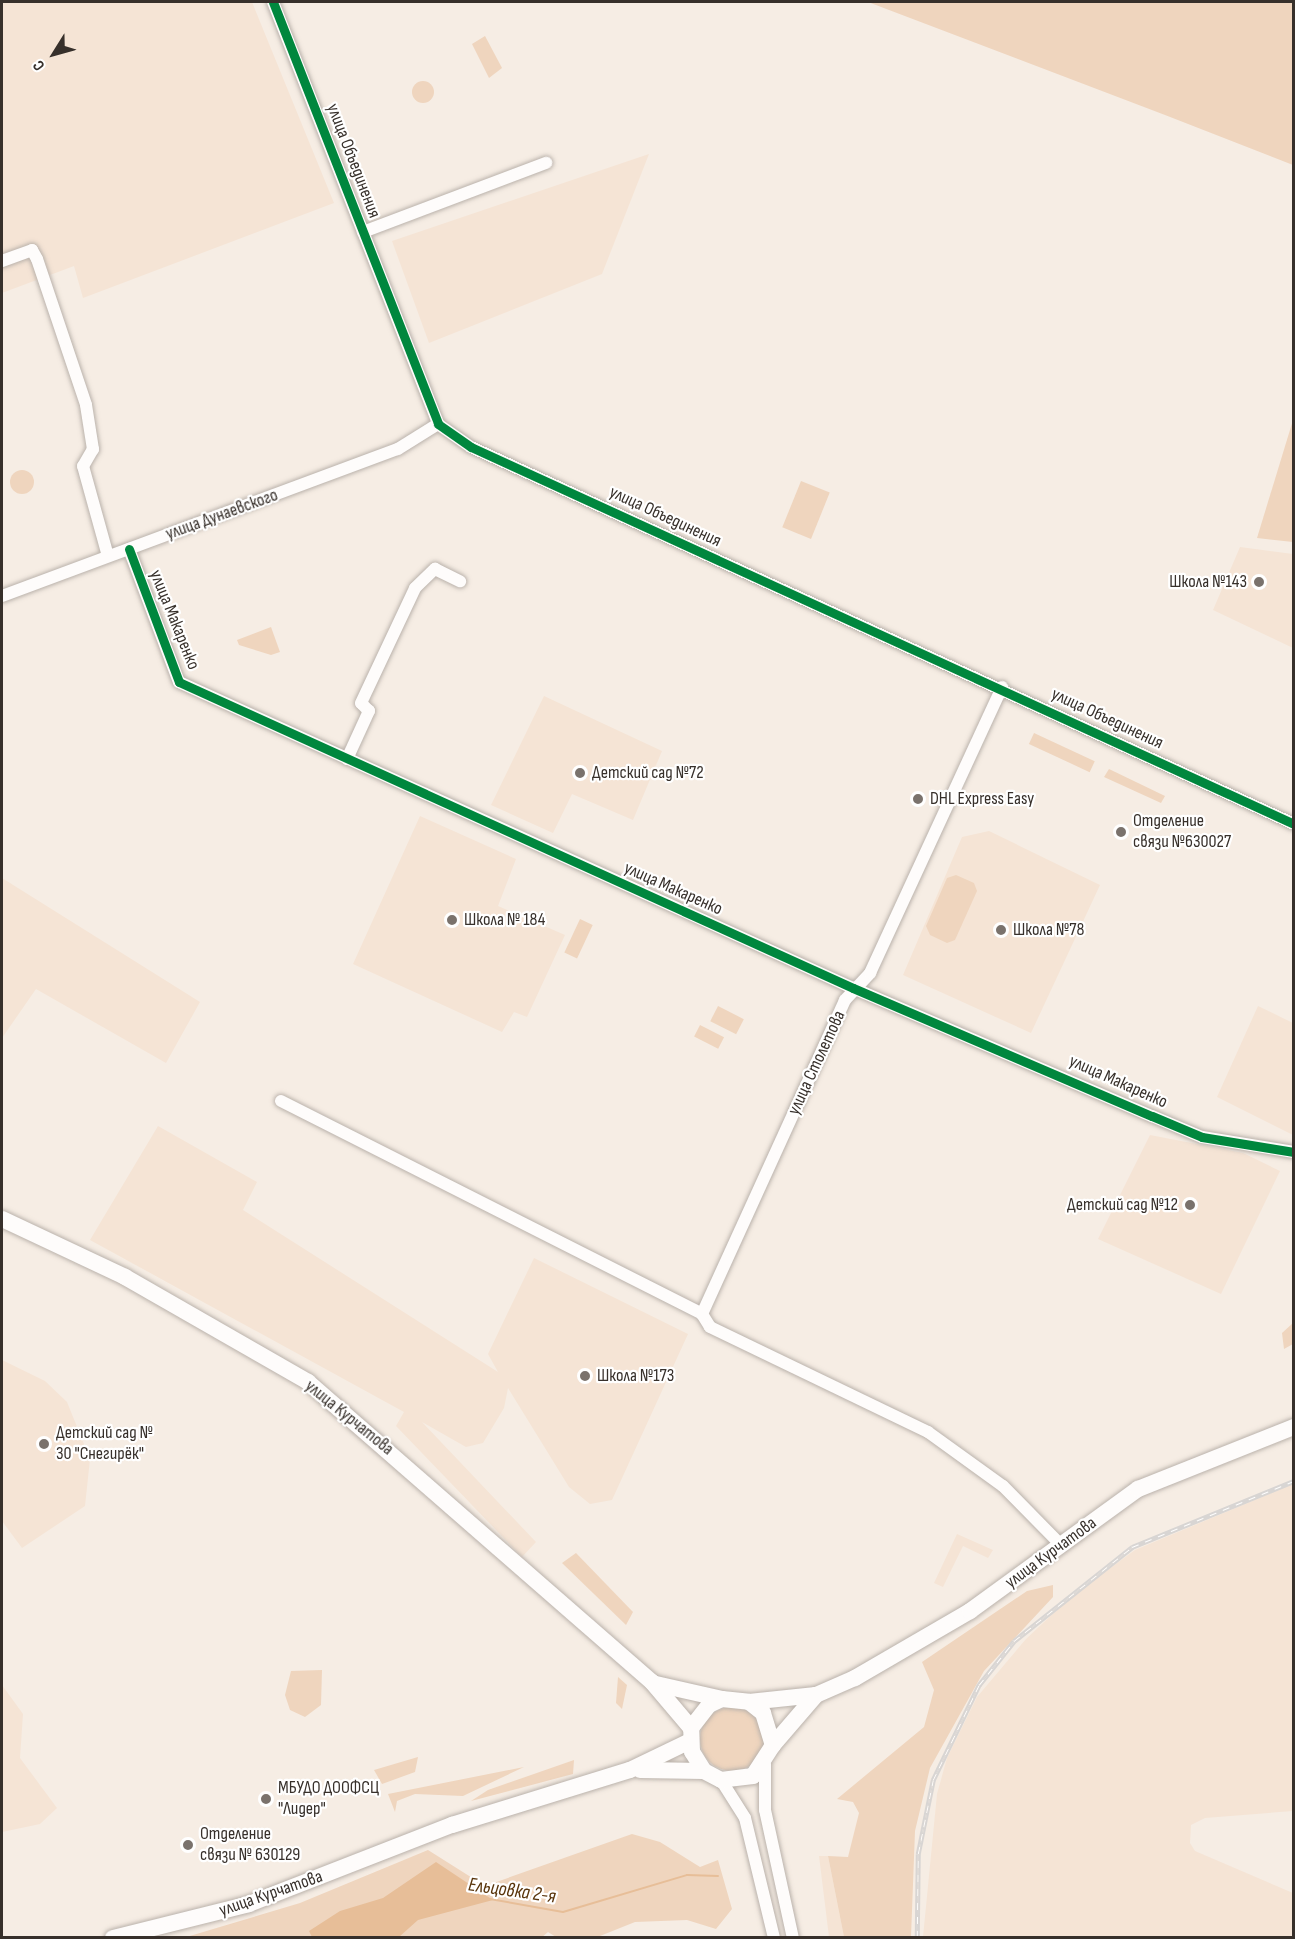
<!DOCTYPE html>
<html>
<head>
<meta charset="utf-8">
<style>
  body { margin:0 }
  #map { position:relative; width:1295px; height:1939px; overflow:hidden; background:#f6ede4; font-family:"Sofia Sans Condensed",sans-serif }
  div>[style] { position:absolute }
  .built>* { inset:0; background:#f5e4d5 }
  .green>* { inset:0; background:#efd5be; transform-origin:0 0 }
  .round { border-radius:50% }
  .water>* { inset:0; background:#e7be98 }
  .stream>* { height:2px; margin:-1px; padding:0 1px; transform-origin:1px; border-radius:1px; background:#e7be98 }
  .roads { filter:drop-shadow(0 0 2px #bab2ab) drop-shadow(0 0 2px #bab2ab) }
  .minor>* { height:12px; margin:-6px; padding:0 6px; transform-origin:6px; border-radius:6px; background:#fefcfb }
  .major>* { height:16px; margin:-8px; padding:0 8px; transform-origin:8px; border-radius:8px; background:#fefcfb }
  .rail>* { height:4.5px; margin-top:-2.25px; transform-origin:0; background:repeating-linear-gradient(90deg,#fff 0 7px,#d8d5d3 0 14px); box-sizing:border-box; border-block:2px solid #d8d5d3 }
  .cycleway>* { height:9px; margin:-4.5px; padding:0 4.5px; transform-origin:4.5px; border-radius:4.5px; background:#00873e }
  .dots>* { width:16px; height:16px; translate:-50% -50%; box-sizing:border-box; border:3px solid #fff; border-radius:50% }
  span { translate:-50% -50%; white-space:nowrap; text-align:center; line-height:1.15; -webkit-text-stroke:4.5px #fff; paint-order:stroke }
  .street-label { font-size:18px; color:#37302b }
  .poi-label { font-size:18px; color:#37302b }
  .right { translate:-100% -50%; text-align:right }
  .left { translate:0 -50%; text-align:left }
  .water-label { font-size:20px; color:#59350c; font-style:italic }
  .frame { position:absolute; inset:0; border:3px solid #37302b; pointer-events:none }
  .north { position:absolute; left:24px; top:24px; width:60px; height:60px; -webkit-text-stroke:4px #fff; paint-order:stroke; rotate:233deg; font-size:16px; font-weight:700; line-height:24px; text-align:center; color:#37302b }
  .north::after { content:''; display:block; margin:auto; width:21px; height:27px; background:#37302b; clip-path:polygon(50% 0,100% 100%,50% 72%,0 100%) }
</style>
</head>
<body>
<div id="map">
  <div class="built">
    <i style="clip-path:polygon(2px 2px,252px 2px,334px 203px,83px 298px,74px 266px,2px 293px)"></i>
    <i style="clip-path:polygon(649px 154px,602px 274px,429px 343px,392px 241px)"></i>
    <i style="clip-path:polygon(1240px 547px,1293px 554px,1293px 648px,1213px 610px)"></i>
    <i style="clip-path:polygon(544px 696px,662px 751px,633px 820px,572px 794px,553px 833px,491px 805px)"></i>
    <i style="clip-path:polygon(420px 816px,516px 859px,498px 906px,565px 935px,527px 1017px,514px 1012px,502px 1032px,353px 964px)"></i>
    <i style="clip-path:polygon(989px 831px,1100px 885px,1031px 1033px,903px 975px,962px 837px)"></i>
    <i style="clip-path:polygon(2px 878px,200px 1002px,166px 1063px,36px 989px,2px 1038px)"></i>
    <i style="clip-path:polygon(1258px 1006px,1293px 1023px,1293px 1135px,1217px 1097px)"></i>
    <i style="clip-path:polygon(158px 1126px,257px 1182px,243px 1210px,498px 1372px,488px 1354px,534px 1258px,688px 1334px,612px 1500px,590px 1504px,569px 1487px,508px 1388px,504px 1408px,483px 1443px,466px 1447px,422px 1422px,536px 1542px,522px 1557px,396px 1426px,404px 1412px,90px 1240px)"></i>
    <i style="clip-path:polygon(1150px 1135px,1243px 1153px,1280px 1171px,1221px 1294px,1098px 1239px)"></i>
    <i style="clip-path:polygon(2px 1360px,45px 1381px,67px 1402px,90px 1459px,85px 1506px,22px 1548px,2px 1521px)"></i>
    <i style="clip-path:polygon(1293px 1484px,1293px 1811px,1205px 1818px,1191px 1825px,1190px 1843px,1195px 1851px,1293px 1893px,1293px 1937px,923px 1937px,937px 1794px,947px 1758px,977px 1697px,1026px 1639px,1073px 1595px,1135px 1550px)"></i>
    <i style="clip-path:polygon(957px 1534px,993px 1550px,988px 1558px,963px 1546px,943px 1587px,934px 1583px)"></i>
    <i style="clip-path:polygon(2px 1685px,23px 1714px,20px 1758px,57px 1808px,40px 1824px,2px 1832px)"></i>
    <i style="clip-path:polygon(819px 1856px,828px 1856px,844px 1937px,829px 1937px)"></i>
  </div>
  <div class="green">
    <i style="clip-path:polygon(868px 2px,1293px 2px,1293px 165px,1165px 115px)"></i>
    <i style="clip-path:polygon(485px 36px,502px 68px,489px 78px,472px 44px)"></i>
    <i class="round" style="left:412px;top:81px;width:22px;height:22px"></i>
    <i style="clip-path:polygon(1293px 420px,1293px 542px,1257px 538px)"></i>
    <i class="round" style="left:10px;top:470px;width:24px;height:24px"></i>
    <i style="left:801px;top:481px;width:31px;height:50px;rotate:22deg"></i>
    <i style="clip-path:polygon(271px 627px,280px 652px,271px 655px,239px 645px,237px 640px)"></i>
    <i style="left:1034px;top:733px;width:67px;height:12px;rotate:25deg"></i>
    <i style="clip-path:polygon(1109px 769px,1165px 796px,1161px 803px,1104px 777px)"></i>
    <i style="clip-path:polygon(956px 875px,974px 883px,977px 891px,955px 940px,947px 943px,930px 935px,926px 926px,947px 878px)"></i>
    <i style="left:580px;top:919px;width:14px;height:37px;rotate:25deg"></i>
    <i style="left:718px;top:1006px;width:29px;height:17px;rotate:27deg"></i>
    <i style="left:700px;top:1025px;width:27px;height:13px;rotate:27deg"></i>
    <i style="clip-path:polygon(1293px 1323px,1293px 1344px,1284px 1349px,1282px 1333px)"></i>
    <i style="clip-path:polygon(576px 1553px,633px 1612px,626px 1625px,562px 1563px)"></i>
    <i style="clip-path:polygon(1053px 1585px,1053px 1597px,984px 1671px,930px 1768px,915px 1831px,911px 1937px,844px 1937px,828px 1856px,848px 1857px,859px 1813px,853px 1802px,837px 1799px,924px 1727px,934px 1690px,922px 1662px,1027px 1591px)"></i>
    <i style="clip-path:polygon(322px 1670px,321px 1705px,305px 1717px,290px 1710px,285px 1695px,291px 1671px)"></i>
    <i style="clip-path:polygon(618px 1677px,627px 1685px,622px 1709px,616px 1703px)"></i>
    <i class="round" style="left:700px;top:1707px;width:64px;height:64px"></i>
    <i style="clip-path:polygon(418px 1757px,415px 1772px,382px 1784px,374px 1770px)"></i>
    <i style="clip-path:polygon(574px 1760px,573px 1774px,471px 1801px,488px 1790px)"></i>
    <i style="clip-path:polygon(524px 1767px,463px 1796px,415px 1794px,397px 1801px,395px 1812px,388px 1794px)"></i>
    <i style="clip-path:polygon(632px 1834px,660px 1842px,700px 1867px,718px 1860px,732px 1909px,716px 1929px,687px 1920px,635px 1922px,595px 1938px,556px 1937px,548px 1932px,541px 1938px,183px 1938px,300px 1903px,428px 1850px,485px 1886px)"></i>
  </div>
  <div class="water">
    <i style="clip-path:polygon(436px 1862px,493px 1900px,418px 1920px,399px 1937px,312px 1937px,309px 1931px,340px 1911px,383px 1898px)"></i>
  </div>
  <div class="stream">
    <i style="left:490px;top:1899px;width:74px;rotate:10.1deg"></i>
    <i style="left:563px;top:1912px;width:129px;rotate:-16.6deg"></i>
    <i style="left:687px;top:1875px;width:31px;rotate:2deg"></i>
  </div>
  <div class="roads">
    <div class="minor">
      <i style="left:273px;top:2px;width:453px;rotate:68.6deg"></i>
      <i style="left:438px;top:424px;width:40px;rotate:34.9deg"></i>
      <i style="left:471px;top:447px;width:905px;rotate:24.61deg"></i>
      <i style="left:363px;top:232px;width:196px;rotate:-20.7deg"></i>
      <i style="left:2px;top:261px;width:32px;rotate:-20deg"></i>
      <i style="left:32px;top:250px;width:10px;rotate:61deg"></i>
      <i style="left:37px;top:259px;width:154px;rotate:71.4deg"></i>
      <i style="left:86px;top:405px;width:45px;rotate:81deg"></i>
      <i style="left:93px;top:449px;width:20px;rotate:120deg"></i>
      <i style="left:83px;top:466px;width:93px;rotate:74.5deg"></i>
      <i style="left:129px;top:549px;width:142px;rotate:69.4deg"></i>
      <i style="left:179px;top:682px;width:740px;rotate:24.42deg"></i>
      <i style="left:853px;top:988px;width:325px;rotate:23.2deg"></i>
      <i style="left:1152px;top:1116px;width:54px;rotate:22.8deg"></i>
      <i style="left:1202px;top:1137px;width:93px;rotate:9.3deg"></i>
      <i style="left:2px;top:596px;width:422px;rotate:-20.4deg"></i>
      <i style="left:398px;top:449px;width:47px;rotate:-32deg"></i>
      <i style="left:347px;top:759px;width:53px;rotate:-65.4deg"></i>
      <i style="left:369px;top:711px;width:11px;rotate:-135deg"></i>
      <i style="left:361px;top:703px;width:127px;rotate:-64.8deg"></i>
      <i style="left:415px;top:588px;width:28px;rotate:-44deg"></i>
      <i style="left:435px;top:569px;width:28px;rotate:26deg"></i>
      <i style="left:281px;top:1101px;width:472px;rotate:26.8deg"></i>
      <i style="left:702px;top:1314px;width:15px;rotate:58deg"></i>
      <i style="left:710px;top:1327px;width:242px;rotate:25.7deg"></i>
      <i style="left:928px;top:1432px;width:92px;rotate:35.8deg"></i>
      <i style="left:1003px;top:1486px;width:84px;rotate:45.5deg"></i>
      <i style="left:702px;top:1314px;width:345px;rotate:-65.5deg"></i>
      <i style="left:845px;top:1000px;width:37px;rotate:-47deg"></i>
      <i style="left:870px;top:973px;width:315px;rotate:-65.2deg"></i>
      <i style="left:765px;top:1764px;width:46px;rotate:90deg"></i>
      <i style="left:765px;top:1810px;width:131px;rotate:77.7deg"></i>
      <i style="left:721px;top:1780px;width:45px;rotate:57.7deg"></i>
      <i style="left:745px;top:1818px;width:123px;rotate:76.4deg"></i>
    </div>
    <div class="major">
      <i style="left:2px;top:1219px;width:136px;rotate:25.2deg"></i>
      <i style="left:125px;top:1277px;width:211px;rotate:29.8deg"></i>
      <i style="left:308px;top:1382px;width:456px;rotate:41.1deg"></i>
      <i style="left:652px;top:1682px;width:60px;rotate:49.7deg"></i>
      <i style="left:656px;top:1684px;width:68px;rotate:12.8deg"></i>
      <i style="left:749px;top:1702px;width:18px;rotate:38deg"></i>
      <i style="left:763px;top:1713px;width:34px;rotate:73deg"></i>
      <i style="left:773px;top:1745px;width:37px;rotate:123deg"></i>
      <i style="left:753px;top:1776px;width:32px;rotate:173deg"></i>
      <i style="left:721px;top:1780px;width:19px;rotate:-152deg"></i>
      <i style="left:704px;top:1771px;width:22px;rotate:-122deg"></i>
      <i style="left:692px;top:1752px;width:24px;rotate:-92deg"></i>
      <i style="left:691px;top:1728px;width:29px;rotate:-52deg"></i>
      <i style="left:709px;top:1705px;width:14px;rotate:-25deg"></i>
      <i style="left:722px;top:1699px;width:27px;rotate:6deg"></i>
      <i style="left:749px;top:1702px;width:67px;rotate:-6deg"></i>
      <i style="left:816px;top:1695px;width:43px;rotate:-23.6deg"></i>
      <i style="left:855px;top:1678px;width:133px;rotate:-30.2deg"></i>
      <i style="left:970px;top:1611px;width:208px;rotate:-36deg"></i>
      <i style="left:1138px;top:1489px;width:168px;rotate:-21.7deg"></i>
      <i style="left:773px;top:1745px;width:66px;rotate:-49.3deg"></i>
      <i style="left:640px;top:1770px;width:64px;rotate:0.9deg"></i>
      <i style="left:113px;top:1938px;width:140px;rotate:-14deg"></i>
      <i style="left:249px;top:1904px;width:218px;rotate:-21.3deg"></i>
      <i style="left:452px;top:1825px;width:186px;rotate:-17.2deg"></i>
      <i style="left:630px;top:1770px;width:67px;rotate:-25.8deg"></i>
    </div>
  </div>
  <div class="rail">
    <i style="left:917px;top:1938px;width:84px;rotate:-89.3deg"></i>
    <i style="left:918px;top:1854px;width:76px;rotate:-78.5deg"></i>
    <i style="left:933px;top:1780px;width:106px;rotate:-64.2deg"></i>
    <i style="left:979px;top:1685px;width:56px;rotate:-51.5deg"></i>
    <i style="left:1014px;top:1641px;width:151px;rotate:-38.5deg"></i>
    <i style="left:1132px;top:1547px;width:175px;rotate:-22.2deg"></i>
  </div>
  <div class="cycleway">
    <i style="left:273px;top:2px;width:453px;rotate:68.6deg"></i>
    <i style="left:438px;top:424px;width:40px;rotate:34.9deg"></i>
    <i style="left:471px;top:447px;width:905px;rotate:24.61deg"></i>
    <i style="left:129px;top:549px;width:142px;rotate:69.4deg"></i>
    <i style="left:179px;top:682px;width:740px;rotate:24.42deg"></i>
    <i style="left:853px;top:988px;width:325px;rotate:23.2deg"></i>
    <i style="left:1152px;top:1116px;width:54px;rotate:22.8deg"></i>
    <i style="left:1202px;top:1137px;width:93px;rotate:9.3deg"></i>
  </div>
  <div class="dots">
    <i style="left:1259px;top:582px;background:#7a726c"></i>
    <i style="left:580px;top:773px;background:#7a726c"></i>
    <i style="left:918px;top:799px;background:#7a726c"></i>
    <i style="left:1121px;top:832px;background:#7a726c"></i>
    <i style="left:452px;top:920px;background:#7a726c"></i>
    <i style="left:1001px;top:930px;background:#7a726c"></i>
    <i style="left:1190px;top:1205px;background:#7a726c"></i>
    <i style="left:585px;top:1376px;background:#7a726c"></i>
    <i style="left:44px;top:1444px;background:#7a726c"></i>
    <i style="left:266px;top:1799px;background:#7a726c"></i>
    <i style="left:188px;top:1845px;background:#7a726c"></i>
  </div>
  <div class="street-label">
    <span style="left:353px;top:161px;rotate:69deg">улица Объединения</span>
    <span style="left:222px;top:515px;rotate:-20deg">улица Дунаевского</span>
    <span style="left:665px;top:517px;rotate:25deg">улица Объединения</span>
    <span style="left:174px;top:620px;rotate:68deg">улица Макаренко</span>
    <span style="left:1107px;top:719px;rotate:25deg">улица Объединения</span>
    <span style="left:673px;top:889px;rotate:24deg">улица Макаренко</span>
    <span style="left:817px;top:1063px;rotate:-65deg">улица Столетова</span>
    <span style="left:1118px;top:1082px;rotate:24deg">улица Макаренко</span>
    <span style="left:349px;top:1418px;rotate:39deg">улица Курчатова</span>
    <span style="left:1051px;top:1553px;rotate:-36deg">улица Курчатова</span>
    <span style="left:271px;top:1894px;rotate:-19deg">улица Курчатова</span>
  </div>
  <div class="poi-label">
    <span class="right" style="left:1247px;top:582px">Школа №143</span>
    <span class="left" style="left:592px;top:773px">Детский сад №72</span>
    <span class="left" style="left:930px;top:799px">DHL Express Easy</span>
    <span class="left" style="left:1133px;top:832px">Отделение<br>связи №630027</span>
    <span class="left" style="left:464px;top:920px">Школа № 184</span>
    <span class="left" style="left:1013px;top:930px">Школа №78</span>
    <span class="right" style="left:1178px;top:1205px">Детский сад №12</span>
    <span class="left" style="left:597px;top:1376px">Школа №173</span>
    <span class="left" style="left:56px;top:1444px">Детский сад №<br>30 "Снегирёк"</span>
    <span class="left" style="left:278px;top:1799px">МБУДО ДООФСЦ<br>"Лидер"</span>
    <span class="left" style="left:200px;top:1845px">Отделение<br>связи № 630129</span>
  </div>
  <div class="water-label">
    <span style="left:512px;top:1891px;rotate:8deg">Ельцовка 2-я</span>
  </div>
  <div class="frame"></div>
  <div class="north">С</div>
</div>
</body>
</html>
